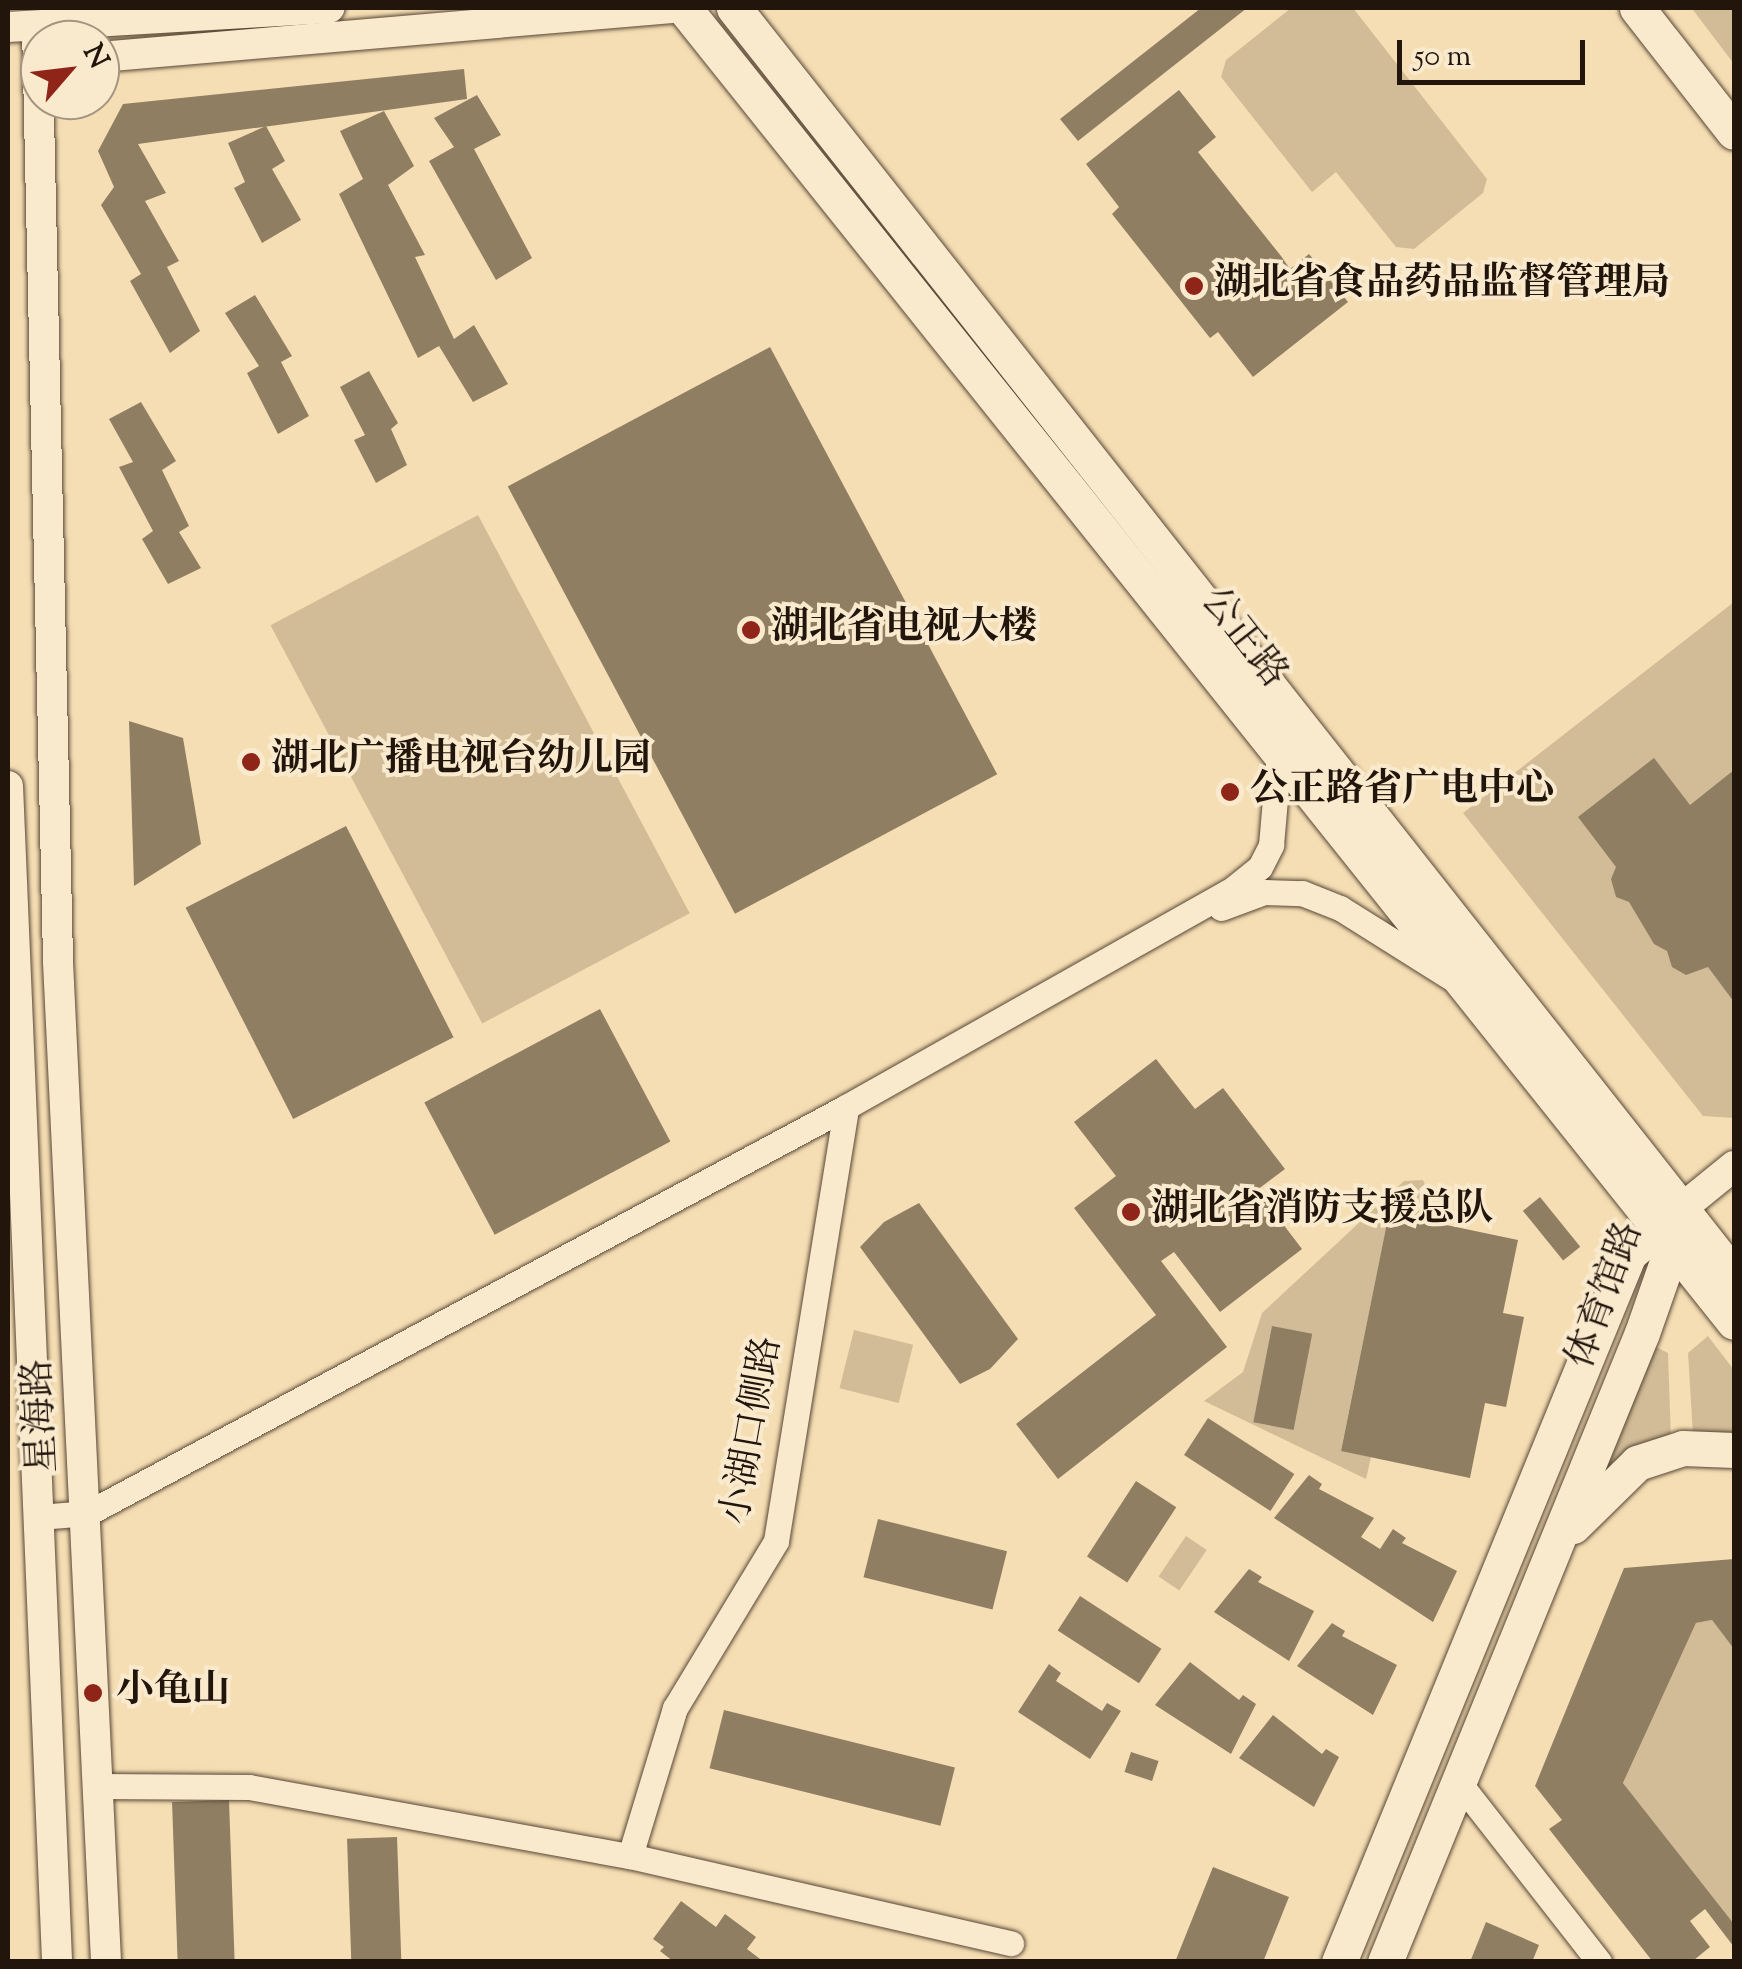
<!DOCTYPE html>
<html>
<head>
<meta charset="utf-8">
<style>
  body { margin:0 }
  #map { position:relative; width:1742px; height:1969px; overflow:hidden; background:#f6deb4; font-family:"Sorts Mill Goudy","Noto Serif SC",serif }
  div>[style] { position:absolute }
  .green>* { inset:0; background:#d2bc97; transform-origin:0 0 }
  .building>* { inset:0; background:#907e63; transform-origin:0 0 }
  .roads { filter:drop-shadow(0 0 2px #574736) drop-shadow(0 0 2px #574736) }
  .minor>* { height:25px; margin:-12.5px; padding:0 12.5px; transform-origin:12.5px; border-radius:12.5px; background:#f9eace }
  .tertiary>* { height:30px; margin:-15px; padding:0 15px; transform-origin:15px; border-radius:15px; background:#f9eace }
  .secondary>* { height:35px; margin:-17.5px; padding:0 17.5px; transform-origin:17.5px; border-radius:17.5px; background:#f9eace }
  .dots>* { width:28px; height:28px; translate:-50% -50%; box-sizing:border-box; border:5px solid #f9eace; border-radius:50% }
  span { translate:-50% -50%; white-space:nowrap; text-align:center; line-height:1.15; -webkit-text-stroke:8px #f9eace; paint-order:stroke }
  .poi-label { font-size:38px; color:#22150c; font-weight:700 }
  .left { translate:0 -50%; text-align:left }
  .street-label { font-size:38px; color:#22150c }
  .frame { position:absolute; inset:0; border:10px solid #22150c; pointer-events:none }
  .north { position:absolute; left:20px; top:20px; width:100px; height:100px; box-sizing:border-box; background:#f9eace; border:2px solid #a39580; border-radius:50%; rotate:62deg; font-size:28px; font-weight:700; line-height:40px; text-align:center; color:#22150c }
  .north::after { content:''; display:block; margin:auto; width:35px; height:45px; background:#8f2418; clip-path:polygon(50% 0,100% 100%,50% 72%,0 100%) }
  .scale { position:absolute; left:1397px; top:40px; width:188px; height:45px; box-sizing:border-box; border:5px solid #22150c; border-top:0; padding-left:12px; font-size:30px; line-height:35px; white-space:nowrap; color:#22150c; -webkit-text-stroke:8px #f9eace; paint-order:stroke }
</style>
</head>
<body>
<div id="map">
  <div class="green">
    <i style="clip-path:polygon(1291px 8px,1353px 8px,1487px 179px,1483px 193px,1414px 249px,1396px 247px,1336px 172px,1312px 192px,1221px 77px,1226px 60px)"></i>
    <i style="clip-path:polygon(1691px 8px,1734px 8px,1734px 64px,1693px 10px)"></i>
    <i style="left:478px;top:515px;width:451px;height:235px;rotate:62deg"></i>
    <i style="clip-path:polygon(1734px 602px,1734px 1118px,1703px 1116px,1463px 813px)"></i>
    <i style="clip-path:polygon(1423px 1180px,1442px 1224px,1389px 1214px,1341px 1450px,1371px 1457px,1366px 1479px,1204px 1401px,1243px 1372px,1262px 1313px,1404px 1181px)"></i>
    <i style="left:854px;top:1330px;width:61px;height:60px;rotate:14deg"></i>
    <i style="clip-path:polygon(1708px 1336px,1734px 1370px,1734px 1436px,1693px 1435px,1688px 1353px)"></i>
    <i style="clip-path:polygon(1654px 1346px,1668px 1353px,1671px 1438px,1606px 1466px)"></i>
    <i style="left:1186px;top:1536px;width:25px;height:49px;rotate:34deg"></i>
    <i style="clip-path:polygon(1712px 1620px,1734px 1649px,1734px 1924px,1623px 1783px,1696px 1623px)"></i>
  </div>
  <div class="building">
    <i style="clip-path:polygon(1201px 8px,1247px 8px,1078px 141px,1060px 119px)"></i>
    <i style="clip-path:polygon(464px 69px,467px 99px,138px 144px,166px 193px,145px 201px,179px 261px,167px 267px,200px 331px,170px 353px,130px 281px,141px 274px,101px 205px,114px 187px,98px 151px,123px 104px)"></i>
    <i style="clip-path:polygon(1179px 90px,1216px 137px,1198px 152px,1281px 256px,1290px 269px,1309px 254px,1348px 302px,1253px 377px,1218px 332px,1210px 338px,1112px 214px,1119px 207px,1086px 164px)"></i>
    <i style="clip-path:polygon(477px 95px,501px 135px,474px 149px,532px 258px,496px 280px,429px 161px,454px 147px,434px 118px)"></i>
    <i style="clip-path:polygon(384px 111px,414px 166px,388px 185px,425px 255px,415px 257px,454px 339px,474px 325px,508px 384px,473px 402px,439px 346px,418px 358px,339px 194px,363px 179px,340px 131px)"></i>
    <i style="clip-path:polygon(266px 126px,285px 161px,272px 169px,301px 220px,262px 243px,234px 188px,245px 182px,228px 143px)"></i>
    <i style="clip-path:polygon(255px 295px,292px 356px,281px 362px,309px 416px,278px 434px,247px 373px,259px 366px,225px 313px)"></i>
    <i style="left:770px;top:347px;width:484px;height:297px;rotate:62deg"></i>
    <i style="clip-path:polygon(369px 371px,398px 423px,391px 429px,407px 465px,376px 483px,354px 440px,365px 435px,340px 387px)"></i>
    <i style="clip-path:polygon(141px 402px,176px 461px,162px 470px,189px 526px,179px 532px,201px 568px,168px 584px,142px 539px,153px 531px,119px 467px,133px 462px,109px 419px)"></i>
    <i style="clip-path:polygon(129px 721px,183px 738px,201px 844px,134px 886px)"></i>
    <i style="clip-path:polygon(1654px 758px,1690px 805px,1734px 770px,1734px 1002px,1708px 967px,1686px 975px,1672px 967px,1667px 951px,1654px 944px,1629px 902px,1616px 897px,1611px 879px,1616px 867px,1578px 817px)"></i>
    <i style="left:346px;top:826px;width:237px;height:180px;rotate:63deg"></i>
    <i style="left:600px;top:1009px;width:150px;height:199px;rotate:62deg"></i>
    <i style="clip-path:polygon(1156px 1059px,1195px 1109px,1223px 1088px,1285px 1169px,1257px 1190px,1302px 1249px,1220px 1312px,1174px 1252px,1161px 1261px,1227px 1347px,1058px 1479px,1016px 1424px,1156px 1315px,1074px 1208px,1116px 1176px,1074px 1122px)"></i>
    <i style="left:1540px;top:1197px;width:64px;height:22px;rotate:51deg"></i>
    <i style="clip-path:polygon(919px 1203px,1018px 1339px,990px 1369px,960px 1384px,860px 1247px,884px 1222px)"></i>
    <i style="clip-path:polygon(1389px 1213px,1518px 1240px,1503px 1313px,1524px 1317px,1506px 1407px,1485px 1403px,1470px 1478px,1341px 1451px)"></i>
    <i style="left:1272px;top:1326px;width:41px;height:98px;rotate:11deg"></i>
    <i style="left:1208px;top:1418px;width:103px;height:44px;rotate:33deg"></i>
    <i style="clip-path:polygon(1309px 1475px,1322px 1484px,1319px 1489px,1374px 1518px,1361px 1537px,1380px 1549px,1393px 1529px,1406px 1538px,1402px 1543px,1457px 1571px,1433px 1622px,1274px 1518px)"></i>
    <i style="left:1136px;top:1481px;width:48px;height:90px;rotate:33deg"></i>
    <i style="left:878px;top:1519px;width:133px;height:60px;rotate:14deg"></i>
    <i style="clip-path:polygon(1734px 1559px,1734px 1649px,1712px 1620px,1696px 1623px,1623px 1783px,1734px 1924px,1734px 1947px,1705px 1909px,1690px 1921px,1710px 1947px,1694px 1960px,1653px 1962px,1549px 1829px,1562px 1820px,1535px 1786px,1624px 1568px)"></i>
    <i style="clip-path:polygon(1249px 1569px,1262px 1577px,1258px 1582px,1314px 1611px,1289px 1661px,1214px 1612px)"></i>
    <i style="left:1080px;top:1596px;width:97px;height:41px;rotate:33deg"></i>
    <i style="clip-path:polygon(1332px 1623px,1345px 1631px,1342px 1636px,1397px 1665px,1373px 1715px,1297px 1666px)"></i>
    <i style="clip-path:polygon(1190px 1662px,1239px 1700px,1243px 1695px,1256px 1704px,1231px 1754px,1155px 1705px)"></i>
    <i style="clip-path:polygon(1049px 1664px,1061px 1673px,1056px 1681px,1102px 1711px,1107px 1703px,1121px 1711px,1090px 1759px,1018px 1712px)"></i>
    <i style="left:724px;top:1710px;width:238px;height:60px;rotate:14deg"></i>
    <i style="clip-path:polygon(1273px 1715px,1322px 1754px,1326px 1749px,1339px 1757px,1314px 1807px,1239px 1758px)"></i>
    <i style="left:1131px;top:1752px;width:29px;height:21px;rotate:18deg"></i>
    <i style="left:229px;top:1800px;width:162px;height:57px;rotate:88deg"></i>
    <i style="left:397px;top:1837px;width:125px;height:50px;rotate:88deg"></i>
    <i style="clip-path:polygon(1213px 1867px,1289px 1897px,1263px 1962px,1175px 1962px)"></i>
    <i style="clip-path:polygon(681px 1901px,716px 1927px,725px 1914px,756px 1937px,747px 1949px,764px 1962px,674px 1962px,660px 1951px,664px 1947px,653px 1939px)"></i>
    <i style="clip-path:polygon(1486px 1922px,1539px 1945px,1532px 1962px,1470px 1962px)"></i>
  </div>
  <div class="roads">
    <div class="minor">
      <i style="left:1221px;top:908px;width:46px;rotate:-20.4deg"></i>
      <i style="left:1264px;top:892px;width:38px;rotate:2deg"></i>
      <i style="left:1302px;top:893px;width:41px;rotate:21.5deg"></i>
      <i style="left:1340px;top:908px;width:130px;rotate:32.1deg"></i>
      <i style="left:39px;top:1517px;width:49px;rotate:-4.7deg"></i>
      <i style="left:88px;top:1513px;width:860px;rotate:-28.17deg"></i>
      <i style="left:846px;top:1107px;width:446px;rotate:-29.4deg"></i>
      <i style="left:1234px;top:888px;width:33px;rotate:-39deg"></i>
      <i style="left:1260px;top:867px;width:25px;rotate:-63deg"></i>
      <i style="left:1271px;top:845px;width:92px;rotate:-85deg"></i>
      <i style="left:1457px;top:1780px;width:231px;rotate:52deg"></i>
      <i style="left:99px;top:1786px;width:150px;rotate:0.4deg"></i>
      <i style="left:249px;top:1787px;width:387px;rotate:10.3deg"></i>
      <i style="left:630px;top:1856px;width:391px;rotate:12.9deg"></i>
      <i style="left:630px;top:1856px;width:155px;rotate:-73.1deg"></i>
      <i style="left:675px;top:1708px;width:195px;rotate:-58.8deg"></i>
      <i style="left:776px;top:1541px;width:440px;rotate:-80.8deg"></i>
    </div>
    <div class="tertiary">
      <i style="left:8px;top:27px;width:322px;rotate:-3.4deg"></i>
      <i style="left:37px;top:27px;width:935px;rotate:88.71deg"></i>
      <i style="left:58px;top:962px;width:1001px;rotate:87.25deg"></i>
      <i style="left:100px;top:57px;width:574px;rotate:-4.9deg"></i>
      <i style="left:8px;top:786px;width:1177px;rotate:87.61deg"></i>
      <i style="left:1681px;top:1209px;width:68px;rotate:-39.1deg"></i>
    </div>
    <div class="secondary">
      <i style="left:684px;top:8px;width:1682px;rotate:51.37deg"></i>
      <i style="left:734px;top:8px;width:1615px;rotate:51.74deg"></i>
      <i style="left:1637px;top:8px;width:157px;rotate:52deg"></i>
      <i style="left:1573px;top:1526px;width:90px;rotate:-44.5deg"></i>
      <i style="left:1637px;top:1463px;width:48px;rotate:-18.1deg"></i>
      <i style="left:1683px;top:1448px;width:51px;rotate:2.2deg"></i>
      <i style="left:1339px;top:1962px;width:765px;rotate:-67.73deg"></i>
      <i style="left:1629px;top:1254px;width:63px;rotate:-40.5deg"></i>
      <i style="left:1385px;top:1962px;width:679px;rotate:-67.78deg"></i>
      <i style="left:1642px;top:1333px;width:109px;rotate:-70.7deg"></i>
    </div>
  </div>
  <div class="dots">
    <i style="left:1194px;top:286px;background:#8f2418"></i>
    <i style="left:751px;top:630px;background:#8f2418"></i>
    <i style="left:251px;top:762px;background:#8f2418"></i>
    <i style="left:1230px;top:792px;background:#8f2418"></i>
    <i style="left:1131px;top:1212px;background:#8f2418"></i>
    <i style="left:93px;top:1693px;background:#8f2418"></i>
  </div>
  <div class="poi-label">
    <span class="left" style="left:1214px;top:286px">湖北省食品药品监督管理局</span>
    <span class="left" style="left:771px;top:630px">湖北省电视大楼</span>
    <span class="left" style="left:271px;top:762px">湖北广播电视台幼儿园</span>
    <span class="left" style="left:1250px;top:792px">公正路省广电中心</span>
    <span class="left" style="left:1151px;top:1212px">湖北省消防支援总队</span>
    <span class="left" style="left:116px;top:1693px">小龟山</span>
  </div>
  <div class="street-label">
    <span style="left:1242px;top:639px;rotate:52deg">公正路</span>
    <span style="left:1607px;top:1296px;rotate:-70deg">体育馆路</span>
    <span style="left:43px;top:1416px;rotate:-93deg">星海路</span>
    <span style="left:754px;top:1431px;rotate:-80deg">小湖口侧路</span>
  </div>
  <div class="frame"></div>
  <div class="north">N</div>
  <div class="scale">50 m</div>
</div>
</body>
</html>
